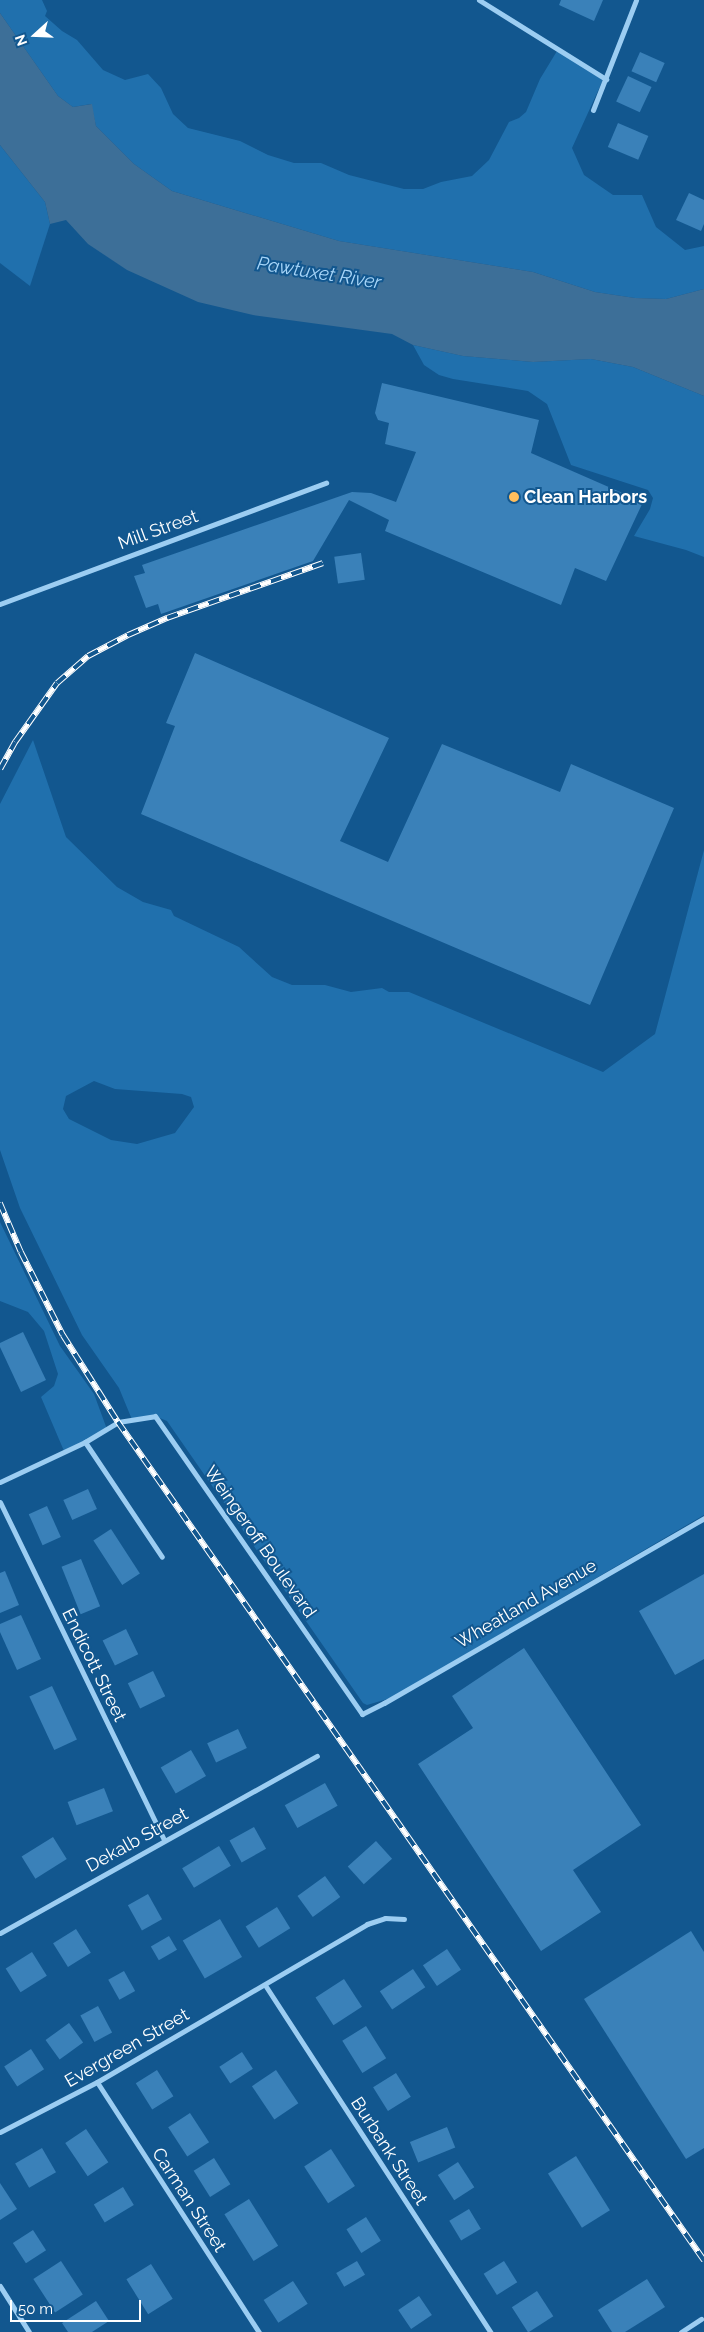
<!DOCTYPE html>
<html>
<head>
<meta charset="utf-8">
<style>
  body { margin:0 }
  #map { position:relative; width:704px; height:2332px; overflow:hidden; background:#12578f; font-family:Raleway,sans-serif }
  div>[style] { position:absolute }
  .green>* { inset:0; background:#2070ad }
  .water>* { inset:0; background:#3d6f98 }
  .building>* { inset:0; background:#3a81b9; transform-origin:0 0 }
  .minor>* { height:5px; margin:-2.5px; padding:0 2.5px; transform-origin:2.5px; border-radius:2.5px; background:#9ccdf2 }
  .rail>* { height:5.5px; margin-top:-2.75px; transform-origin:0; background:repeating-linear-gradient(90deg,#12578f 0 11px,#fff 0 22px); box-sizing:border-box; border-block:1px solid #fff }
  .dots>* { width:14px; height:14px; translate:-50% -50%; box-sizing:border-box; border:2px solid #12578f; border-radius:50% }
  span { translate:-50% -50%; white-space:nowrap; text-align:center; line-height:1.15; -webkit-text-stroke:4px #12578f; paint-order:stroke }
  .poi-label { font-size:18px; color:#fff; font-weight:700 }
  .left { translate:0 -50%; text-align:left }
  .street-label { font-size:18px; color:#fff }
  .water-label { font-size:19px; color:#a8d6f9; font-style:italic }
  .north { position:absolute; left:10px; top:10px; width:50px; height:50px; -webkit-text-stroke:4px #12578f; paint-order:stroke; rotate:250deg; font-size:14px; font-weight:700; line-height:20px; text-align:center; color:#fff }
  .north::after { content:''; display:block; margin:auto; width:18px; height:22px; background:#fff; clip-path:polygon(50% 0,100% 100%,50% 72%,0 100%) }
  .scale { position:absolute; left:10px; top:2300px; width:131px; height:22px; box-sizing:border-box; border:2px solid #fff; border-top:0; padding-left:6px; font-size:15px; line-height:18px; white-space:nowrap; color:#fff; -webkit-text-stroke:4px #12578f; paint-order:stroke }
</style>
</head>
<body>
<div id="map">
  <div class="green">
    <i style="clip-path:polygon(0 0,42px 0,47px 11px,45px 16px,62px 31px,77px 40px,103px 70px,125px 80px,148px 74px,161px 88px,173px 114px,188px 128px,240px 141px,268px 155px,294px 163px,321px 163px,349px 175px,404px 189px,423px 189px,441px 182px,472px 176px,489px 160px,509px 122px,519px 118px,526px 112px,540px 79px,557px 51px,602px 76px,602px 82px,572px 148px,584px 175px,613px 195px,642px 195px,656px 227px,685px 250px,704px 246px,704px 289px,666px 299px,635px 298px,595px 292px,533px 272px,339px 241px,172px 191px,134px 164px,96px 126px,91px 104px,73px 107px,58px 96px,0 13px)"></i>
    <i style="clip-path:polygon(0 145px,45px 202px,50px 224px,30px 286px,0 263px)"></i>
    <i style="clip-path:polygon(413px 345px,463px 356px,533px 362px,591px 359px,633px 367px,704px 396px,704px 557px,686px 550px,634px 536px,650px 509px,653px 498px,648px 490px,571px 465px,547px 404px,528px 391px,453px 379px,439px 375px,424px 365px)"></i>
    <i style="clip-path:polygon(evenodd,33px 740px,66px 837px,117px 887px,143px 902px,171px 910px,174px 916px,239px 947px,272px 977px,292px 985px,325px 985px,351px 992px,382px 988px,389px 992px,409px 992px,603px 1072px,655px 1034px,704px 850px,704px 1515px,391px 1698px,367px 1705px,363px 1703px,167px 1421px,155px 1416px,133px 1422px,119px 1388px,82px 1335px,20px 1208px,0 1150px,0 804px,33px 740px,94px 1081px,115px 1089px,182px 1094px,191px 1097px,194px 1107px,175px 1133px,137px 1144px,111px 1140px,69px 1119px,63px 1109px,66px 1096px,94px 1081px)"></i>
    <i style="clip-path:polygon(0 1222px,60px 1346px,94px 1394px,108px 1432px,64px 1451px,41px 1397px,54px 1386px,58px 1374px,44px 1331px,28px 1312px,0 1301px)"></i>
  </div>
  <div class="water">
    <i style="clip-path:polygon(0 13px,58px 96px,73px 107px,92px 104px,96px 126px,134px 164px,172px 191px,339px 241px,533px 272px,595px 292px,635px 298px,666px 299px,704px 289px,704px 396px,633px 367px,591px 359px,533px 362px,463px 356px,413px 345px,392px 334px,253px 315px,198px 302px,127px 270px,88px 244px,66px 220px,50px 224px,45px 202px,0 145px)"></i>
  </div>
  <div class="building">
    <i style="clip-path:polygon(561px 0,603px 0,594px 21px,559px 5px)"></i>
    <i style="left:640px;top:52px;width:27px;height:21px;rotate:24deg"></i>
    <i style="left:628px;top:76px;width:26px;height:28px;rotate:25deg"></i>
    <i style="left:618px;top:123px;width:33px;height:26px;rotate:23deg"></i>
    <i style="clip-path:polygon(689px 193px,704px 200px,704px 224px,701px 231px,676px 220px)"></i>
    <i style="clip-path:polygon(382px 383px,539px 420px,531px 453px,643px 502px,606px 581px,575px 568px,561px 605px,385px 531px,389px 520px,349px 500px,313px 561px,161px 614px,158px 604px,146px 608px,134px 576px,145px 573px,142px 565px,352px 492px,371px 493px,396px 502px,416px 452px,385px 444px,389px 423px,378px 420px,375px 413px)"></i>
    <i style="left:361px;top:553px;width:27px;height:27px;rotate:82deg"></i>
    <i style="clip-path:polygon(195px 653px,389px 738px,340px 841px,388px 862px,442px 744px,560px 792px,571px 764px,674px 808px,590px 1005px,141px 814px,175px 726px,166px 723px)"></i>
    <i style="clip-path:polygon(23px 1332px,46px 1380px,21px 1392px,0 1347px,0 1343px)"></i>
    <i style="left:88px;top:1489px;width:22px;height:27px;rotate:66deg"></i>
    <i style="left:47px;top:1506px;width:34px;height:20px;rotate:66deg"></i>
    <i style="left:111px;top:1529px;width:53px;height:21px;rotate:57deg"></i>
    <i style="left:81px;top:1559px;width:51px;height:21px;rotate:68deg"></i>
    <i style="clip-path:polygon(5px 1571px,19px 1605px,0 1613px,0 1573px)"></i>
    <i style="clip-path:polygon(704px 1574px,704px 1659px,675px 1675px,639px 1611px)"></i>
    <i style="clip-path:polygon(21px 1615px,41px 1659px,17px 1670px,0 1632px,0 1624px)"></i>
    <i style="left:126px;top:1629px;width:28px;height:26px;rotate:64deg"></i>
    <i style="clip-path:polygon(524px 1648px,641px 1825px,573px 1870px,601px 1912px,541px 1951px,418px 1764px,473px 1728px,452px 1696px)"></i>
    <i style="left:153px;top:1671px;width:28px;height:28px;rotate:64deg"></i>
    <i style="left:52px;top:1686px;width:59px;height:25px;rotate:65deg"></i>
    <i style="left:238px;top:1729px;width:21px;height:34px;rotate:65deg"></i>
    <i style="left:191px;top:1750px;width:30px;height:35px;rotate:60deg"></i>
    <i style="left:325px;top:1783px;width:26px;height:46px;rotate:61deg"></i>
    <i style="left:104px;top:1788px;width:25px;height:39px;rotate:69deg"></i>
    <i style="left:254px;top:1827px;width:25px;height:28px;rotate:61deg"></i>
    <i style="left:53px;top:1837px;width:26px;height:37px;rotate:58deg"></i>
    <i style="left:376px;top:1841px;width:24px;height:38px;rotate:48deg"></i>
    <i style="left:219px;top:1846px;width:23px;height:43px;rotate:59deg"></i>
    <i style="left:325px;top:1876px;width:26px;height:34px;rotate:54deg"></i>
    <i style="left:148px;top:1894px;width:29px;height:23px;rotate:61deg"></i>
    <i style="left:277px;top:1907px;width:25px;height:37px;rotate:58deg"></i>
    <i style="left:220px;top:1919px;width:44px;height:43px;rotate:60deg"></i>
    <i style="left:76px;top:1929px;width:28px;height:27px;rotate:58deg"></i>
    <i style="clip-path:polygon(691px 1931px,704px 1952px,704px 2148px,686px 2159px,584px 1999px)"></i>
    <i style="left:169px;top:1936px;width:16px;height:21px;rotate:60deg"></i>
    <i style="left:447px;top:1949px;width:25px;height:29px;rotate:56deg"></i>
    <i style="left:32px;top:1952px;width:28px;height:31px;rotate:58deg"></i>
    <i style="left:413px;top:1969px;width:22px;height:40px;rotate:56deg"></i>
    <i style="left:124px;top:1971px;width:23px;height:18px;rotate:61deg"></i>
    <i style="left:344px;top:1979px;width:33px;height:34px;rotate:57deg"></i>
    <i style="left:98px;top:2006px;width:30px;height:20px;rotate:62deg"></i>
    <i style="left:69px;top:2023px;width:24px;height:29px;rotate:54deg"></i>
    <i style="left:366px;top:2026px;width:38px;height:28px;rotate:58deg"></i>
    <i style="left:31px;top:2049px;width:24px;height:32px;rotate:57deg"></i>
    <i style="left:242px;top:2052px;width:20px;height:27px;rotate:57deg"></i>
    <i style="left:157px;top:2070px;width:31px;height:25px;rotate:58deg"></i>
    <i style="left:276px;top:2070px;width:40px;height:29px;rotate:56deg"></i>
    <i style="left:396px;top:2073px;width:28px;height:27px;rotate:58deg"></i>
    <i style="left:190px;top:2113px;width:35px;height:26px;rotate:57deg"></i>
    <i style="left:447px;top:2127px;width:22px;height:40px;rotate:68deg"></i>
    <i style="left:86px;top:2129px;width:40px;height:25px;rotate:56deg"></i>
    <i style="left:42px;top:2148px;width:28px;height:31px;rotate:60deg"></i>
    <i style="left:331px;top:2149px;width:44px;height:32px;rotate:57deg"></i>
    <i style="left:576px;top:2156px;width:64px;height:33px;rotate:58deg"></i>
    <i style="left:214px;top:2158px;width:31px;height:24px;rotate:58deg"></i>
    <i style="left:458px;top:2162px;width:30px;height:24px;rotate:57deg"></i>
    <i style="clip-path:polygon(0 2183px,17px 2209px,0 2220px)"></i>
    <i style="left:123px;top:2187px;width:21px;height:34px;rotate:59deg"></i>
    <i style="left:249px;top:2199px;width:55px;height:29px;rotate:58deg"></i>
    <i style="left:469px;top:2209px;width:23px;height:23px;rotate:59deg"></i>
    <i style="left:366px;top:2217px;width:28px;height:23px;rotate:58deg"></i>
    <i style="left:33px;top:2230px;width:24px;height:24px;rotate:57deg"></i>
    <i style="left:61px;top:2261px;width:40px;height:33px;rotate:57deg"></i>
    <i style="left:357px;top:2261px;width:16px;height:24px;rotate:60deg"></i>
    <i style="left:504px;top:2261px;width:25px;height:24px;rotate:58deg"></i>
    <i style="left:151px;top:2264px;width:41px;height:29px;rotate:58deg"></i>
    <i style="clip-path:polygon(647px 2279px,665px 2307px,625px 2332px,612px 2332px,598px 2310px)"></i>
    <i style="left:293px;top:2281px;width:27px;height:35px;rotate:57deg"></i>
    <i style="left:537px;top:2291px;width:30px;height:30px;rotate:57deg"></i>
    <i style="left:419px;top:2296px;width:23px;height:25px;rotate:56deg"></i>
    <i style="clip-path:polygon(96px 2301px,109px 2321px,92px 2332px,68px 2332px,62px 2323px)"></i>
  </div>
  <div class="minor">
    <i style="left:479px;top:0;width:150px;rotate:31.9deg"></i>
    <i style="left:593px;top:110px;width:118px;rotate:-68.6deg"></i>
    <i style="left:0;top:604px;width:348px;rotate:-20.4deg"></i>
    <i style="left:85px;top:1442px;width:138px;rotate:56.2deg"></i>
    <i style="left:0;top:1482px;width:94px;rotate:-25.2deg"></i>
    <i style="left:85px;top:1442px;width:39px;rotate:-31deg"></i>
    <i style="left:118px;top:1422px;width:37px;rotate:-9deg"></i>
    <i style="left:155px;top:1416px;width:363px;rotate:55.2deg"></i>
    <i style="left:362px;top:1714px;width:25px;rotate:-27deg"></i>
    <i style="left:384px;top:1703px;width:370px;rotate:-30deg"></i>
    <i style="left:0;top:1502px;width:376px;rotate:64.1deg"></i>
    <i style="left:0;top:1933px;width:363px;rotate:-29.2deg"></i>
    <i style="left:265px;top:1985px;width:414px;rotate:57deg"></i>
    <i style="left:97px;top:2082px;width:298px;rotate:57.1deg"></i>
    <i style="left:0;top:2132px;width:109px;rotate:-27.3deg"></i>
    <i style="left:97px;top:2082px;width:313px;rotate:-30.3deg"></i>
    <i style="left:367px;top:1924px;width:19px;rotate:-18deg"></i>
    <i style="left:385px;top:1918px;width:19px;rotate:3deg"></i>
    <i style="left:0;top:2286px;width:54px;rotate:57.8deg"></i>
    <i style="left:681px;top:2332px;width:24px;rotate:-33deg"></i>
  </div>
  <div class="rail">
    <i style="left:0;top:769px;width:31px;rotate:-61deg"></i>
    <i style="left:15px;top:742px;width:72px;rotate:-54.6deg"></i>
    <i style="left:57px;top:683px;width:41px;rotate:-41.1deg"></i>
    <i style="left:88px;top:656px;width:45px;rotate:-27.7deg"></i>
    <i style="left:128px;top:635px;width:43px;rotate:-23.6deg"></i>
    <i style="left:167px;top:618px;width:165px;rotate:-19.4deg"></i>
    <i style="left:0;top:1203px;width:53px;rotate:66.8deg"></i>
    <i style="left:21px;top:1252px;width:93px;rotate:63.2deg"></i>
    <i style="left:63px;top:1335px;width:103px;rotate:57.7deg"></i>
    <i style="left:118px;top:1422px;width:1023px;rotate:55.04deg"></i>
  </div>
  <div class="dots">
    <i style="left:514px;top:497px;background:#ffbe5d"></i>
  </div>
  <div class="poi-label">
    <span class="left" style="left:524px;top:497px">Clean Harbors</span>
  </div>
  <div class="street-label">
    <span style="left:158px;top:530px;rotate:-20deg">Mill Street</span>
    <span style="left:260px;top:1542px;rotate:55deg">Weingeroff Boulevard</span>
    <span style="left:526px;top:1604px;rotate:-30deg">Wheatland Avenue</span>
    <span style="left:94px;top:1665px;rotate:64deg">Endicott Street</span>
    <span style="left:137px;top:1840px;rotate:-29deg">Dekalb Street</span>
    <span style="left:127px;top:2048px;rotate:-30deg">Evergreen Street</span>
    <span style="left:389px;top:2151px;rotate:57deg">Burbank Street</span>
    <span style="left:189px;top:2200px;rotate:57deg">Carman Street</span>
  </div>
  <div class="water-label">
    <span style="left:319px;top:273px;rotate:9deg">Pawtuxet River</span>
  </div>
  <div class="north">N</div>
  <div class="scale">50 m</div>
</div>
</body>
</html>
